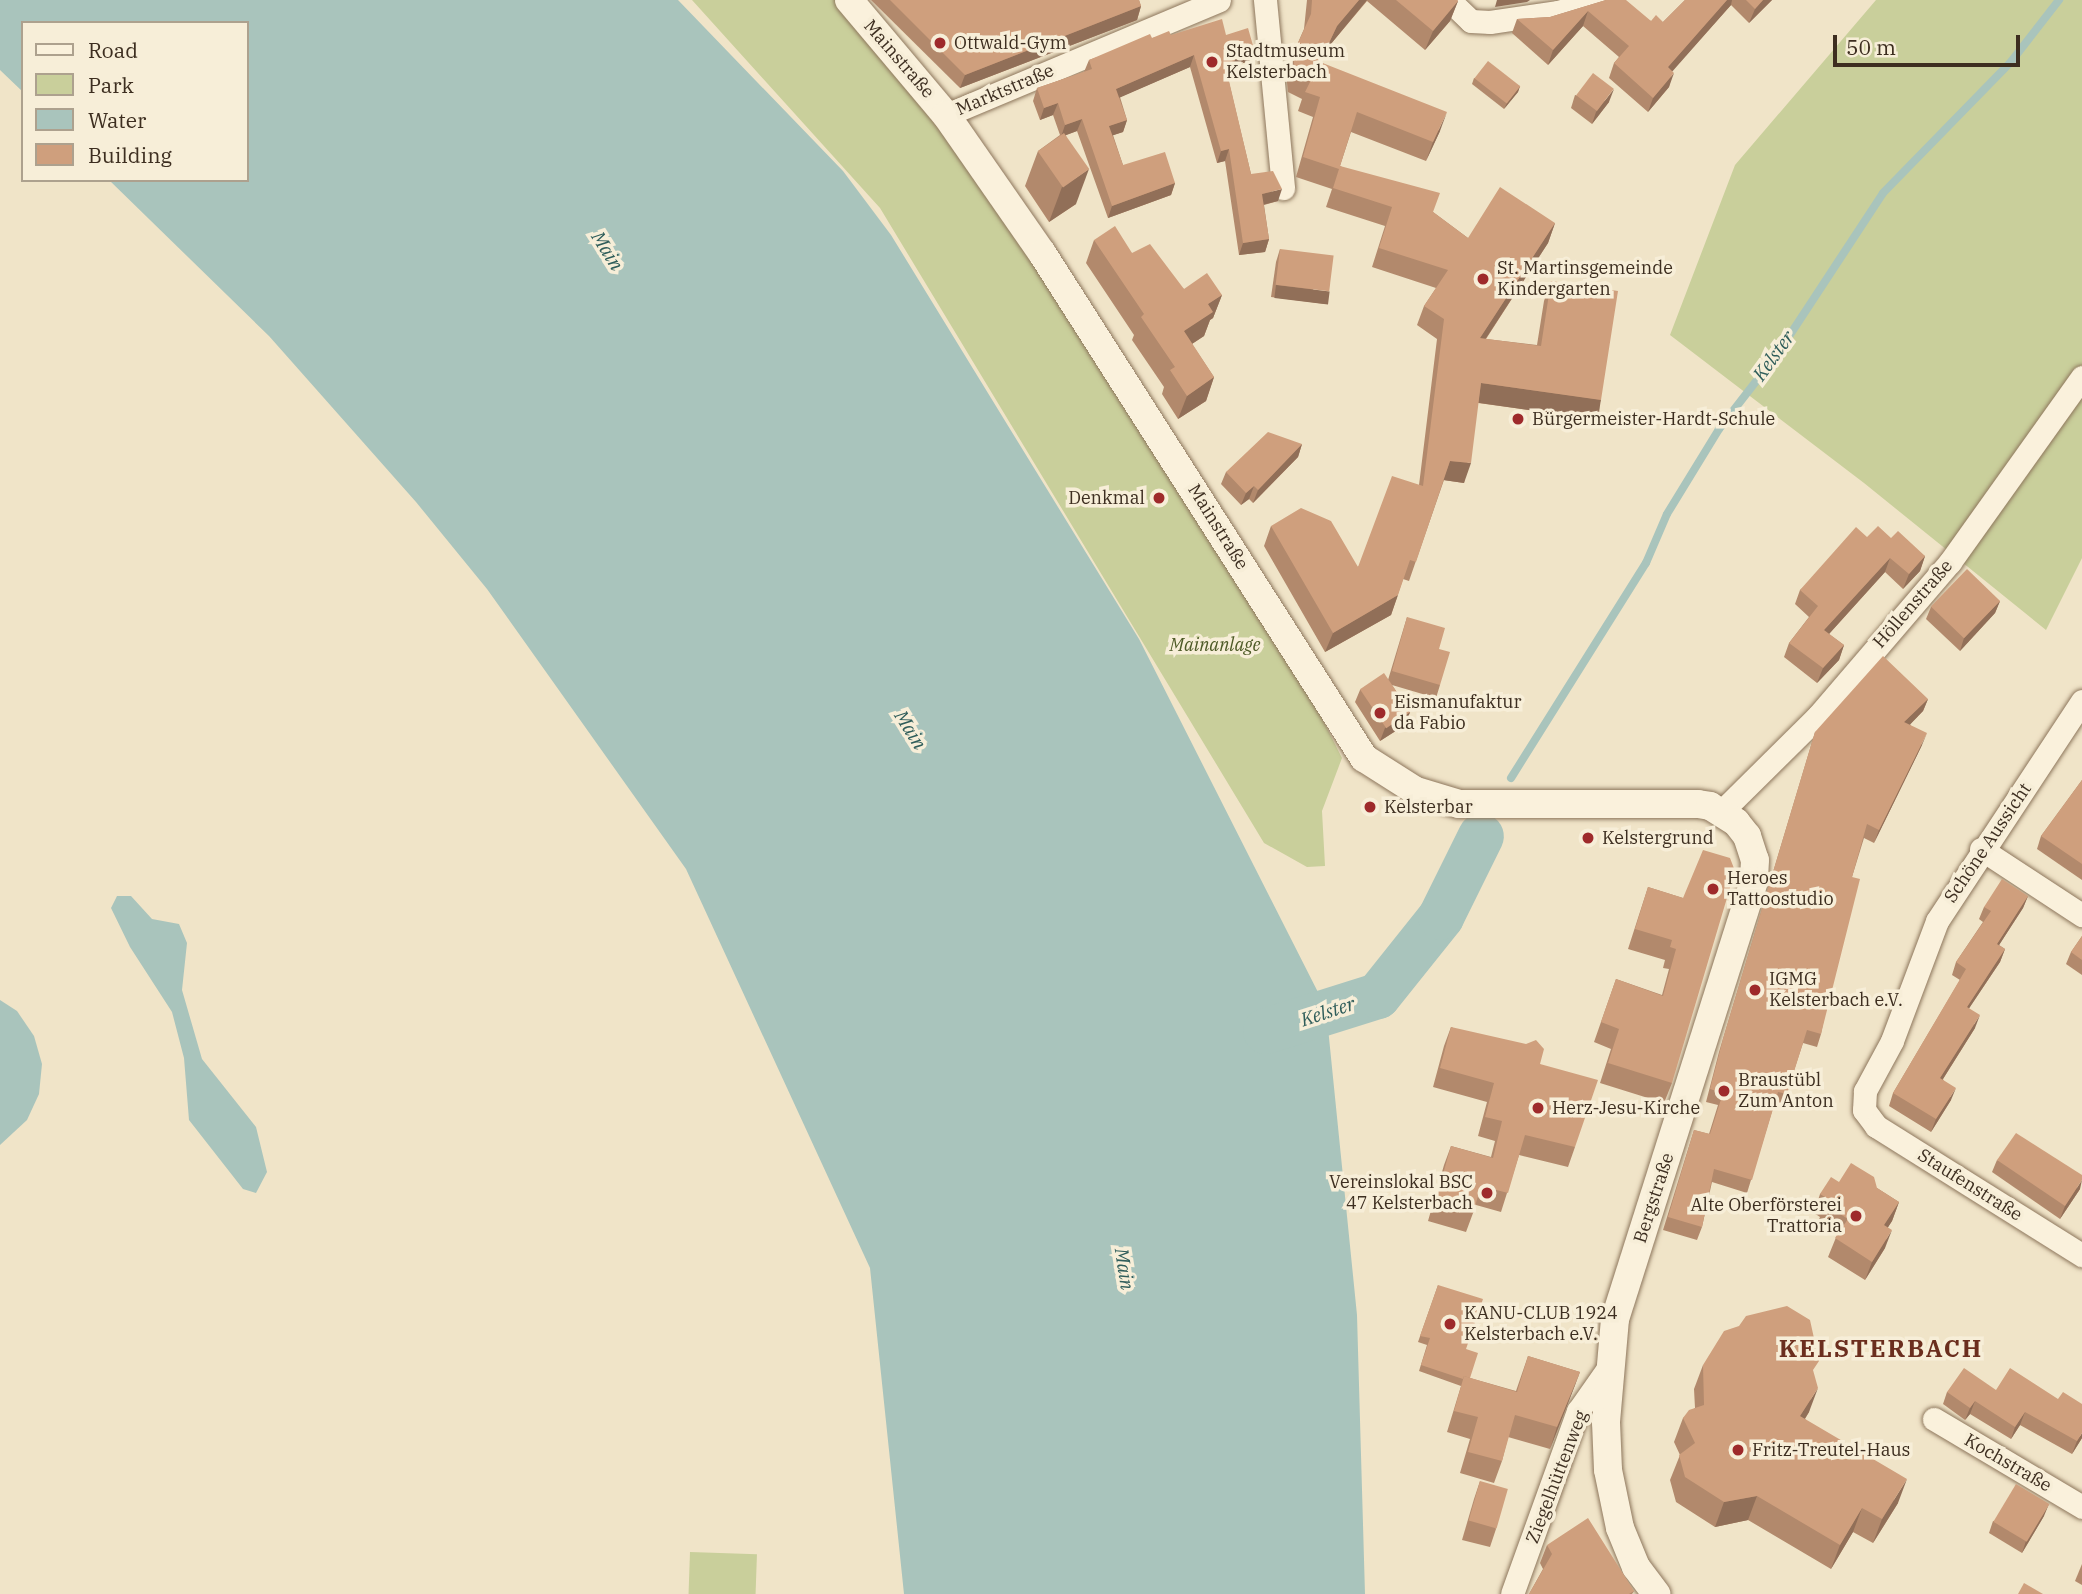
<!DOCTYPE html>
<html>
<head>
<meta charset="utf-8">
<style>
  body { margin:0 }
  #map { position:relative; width:2082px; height:1594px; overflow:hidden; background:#f0e4c8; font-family:"IBM Plex Serif",serif }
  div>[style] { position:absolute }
  .green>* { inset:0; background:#c9cf9b; transform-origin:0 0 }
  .water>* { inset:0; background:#a9c4bc }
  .stream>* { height:8px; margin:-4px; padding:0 4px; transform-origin:4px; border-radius:4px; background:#a9c4bc }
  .river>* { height:46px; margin:-23px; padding:0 23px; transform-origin:23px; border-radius:23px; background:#a9c4bc }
  .roads { filter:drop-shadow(0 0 2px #8d765c) drop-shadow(0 0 2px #8d765c) }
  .minor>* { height:23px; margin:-11.5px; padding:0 11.5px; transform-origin:11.5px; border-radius:11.5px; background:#faf1dc }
  .tertiary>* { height:28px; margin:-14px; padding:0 14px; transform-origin:14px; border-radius:14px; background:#faf1dc }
  .wall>* { inset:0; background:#b2896c }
  .shaded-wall>* { inset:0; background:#916f58; transform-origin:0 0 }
  .building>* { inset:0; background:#cf9f7d; transform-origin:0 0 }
  .dots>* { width:19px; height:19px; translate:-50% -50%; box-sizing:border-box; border:4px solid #f7eed8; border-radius:50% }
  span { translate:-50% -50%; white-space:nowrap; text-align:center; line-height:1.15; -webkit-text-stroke:7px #f7eed8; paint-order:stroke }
  .poi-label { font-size:18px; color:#3d2e20 }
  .left { translate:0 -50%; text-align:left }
  .right { translate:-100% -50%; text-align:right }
  .street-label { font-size:18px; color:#3d2e20 }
  .park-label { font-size:18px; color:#4d5a26; font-style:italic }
  .water-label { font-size:19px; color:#2f5d5a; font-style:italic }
  .district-label { font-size:24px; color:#6b2e1e; font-weight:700; letter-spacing:2px }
  .legend { position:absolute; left:21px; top:21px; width:228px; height:161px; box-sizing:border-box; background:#f7eed8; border:2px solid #ada18e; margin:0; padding:9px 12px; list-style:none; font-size:21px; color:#3d2e20 }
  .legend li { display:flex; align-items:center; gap:14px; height:35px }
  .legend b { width:35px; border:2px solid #ada18e }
  .scale { position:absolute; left:1833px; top:35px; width:187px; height:32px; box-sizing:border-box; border:4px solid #3d2e20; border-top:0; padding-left:9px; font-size:21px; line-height:24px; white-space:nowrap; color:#3d2e20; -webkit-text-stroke:5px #f7eed8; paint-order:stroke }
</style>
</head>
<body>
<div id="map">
  <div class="green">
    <i style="clip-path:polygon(692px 0,835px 0,1042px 258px,1280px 635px,1342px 758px,1322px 811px,1325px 866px,1307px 867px,1264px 843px,880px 208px)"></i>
    <i style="clip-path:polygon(1876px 0,2082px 0,2082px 558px,2046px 630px,1864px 483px,1670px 335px,1735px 165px)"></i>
    <i style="left:690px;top:1552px;width:67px;height:42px;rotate:2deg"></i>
  </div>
  <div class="water">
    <i style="clip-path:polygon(0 0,678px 0,843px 171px,891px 235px,1139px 639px,1326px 1008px,1357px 1315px,1365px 1594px,904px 1594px,870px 1268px,686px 869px,487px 589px,416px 502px,269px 336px,109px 180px,247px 180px,247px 23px,23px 23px,23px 92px,0 70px)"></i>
    <i style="clip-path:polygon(117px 896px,131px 896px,152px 919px,179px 924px,187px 943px,182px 990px,202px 1059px,256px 1127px,267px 1172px,256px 1193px,243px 1189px,189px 1120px,184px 1058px,172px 1012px,130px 947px,111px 908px)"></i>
    <i style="clip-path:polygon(0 1000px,17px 1011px,34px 1036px,42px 1064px,39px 1094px,27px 1120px,0 1145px)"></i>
  </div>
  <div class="stream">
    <i style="left:1511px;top:778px;width:254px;rotate:-57.9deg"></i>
    <i style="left:1646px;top:563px;width:53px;rotate:-66.8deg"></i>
    <i style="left:1667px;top:514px;width:100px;rotate:-58.5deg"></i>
    <i style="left:1719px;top:429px;width:96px;rotate:-52.2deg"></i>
    <i style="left:1778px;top:353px;width:191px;rotate:-56.7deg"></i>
    <i style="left:1883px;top:193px;width:182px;rotate:-45.7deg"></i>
    <i style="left:2010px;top:63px;width:80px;rotate:-52.1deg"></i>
  </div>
  <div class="river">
    <i style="left:1266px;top:1031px;width:117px;rotate:-17.4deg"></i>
    <i style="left:1378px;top:996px;width:101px;rotate:-51.4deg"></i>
    <i style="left:1441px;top:917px;width:90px;rotate:-63.7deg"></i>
  </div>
  <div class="roads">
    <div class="minor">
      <i style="left:1265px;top:0;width:189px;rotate:84.5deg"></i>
      <i style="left:1449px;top:0;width:30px;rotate:44deg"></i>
      <i style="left:1471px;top:21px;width:19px;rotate:3deg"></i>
      <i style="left:1490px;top:22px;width:69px;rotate:-8.4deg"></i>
      <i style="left:1558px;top:12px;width:42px;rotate:-16.7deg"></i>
      <i style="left:946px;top:115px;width:296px;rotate:-22.8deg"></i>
      <i style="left:2082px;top:701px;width:263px;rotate:123.4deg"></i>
      <i style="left:1937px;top:921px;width:128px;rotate:110.6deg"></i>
      <i style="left:1892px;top:1041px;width:57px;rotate:118.4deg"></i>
      <i style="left:1865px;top:1091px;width:19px;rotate:93deg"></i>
      <i style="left:1864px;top:1110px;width:20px;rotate:53deg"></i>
      <i style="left:1876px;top:1126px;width:243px;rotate:32.1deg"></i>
      <i style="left:1721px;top:812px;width:136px;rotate:-44.7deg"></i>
      <i style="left:1818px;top:716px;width:203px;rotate:-49.4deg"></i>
      <i style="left:1950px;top:562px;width:227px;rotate:-54.5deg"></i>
      <i style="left:1981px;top:849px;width:121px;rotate:33.2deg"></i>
      <i style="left:1934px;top:1419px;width:172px;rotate:30.7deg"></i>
      <i style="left:1512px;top:1594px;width:195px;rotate:-70.2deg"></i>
      <i style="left:1578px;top:1411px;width:57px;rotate:-54.9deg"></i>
    </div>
    <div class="tertiary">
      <i style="left:849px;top:0;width:150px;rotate:49.9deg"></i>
      <i style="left:946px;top:115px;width:168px;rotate:55.2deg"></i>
      <i style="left:1042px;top:253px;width:599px;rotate:57.48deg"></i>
      <i style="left:1364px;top:758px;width:62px;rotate:32.4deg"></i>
      <i style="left:1416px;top:791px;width:45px;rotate:16.8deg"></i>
      <i style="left:1459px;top:804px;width:239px"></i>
      <i style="left:1698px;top:804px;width:12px;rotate:9deg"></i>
      <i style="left:1710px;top:806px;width:31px;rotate:32deg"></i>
      <i style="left:1736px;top:822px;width:18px;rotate:52deg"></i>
      <i style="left:1747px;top:836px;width:25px;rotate:72deg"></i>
      <i style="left:1755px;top:860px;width:21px;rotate:93deg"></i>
      <i style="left:1754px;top:881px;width:460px;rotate:107.6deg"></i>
      <i style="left:1615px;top:1319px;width:103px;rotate:95deg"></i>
      <i style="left:1606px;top:1422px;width:48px;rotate:87.6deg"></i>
      <i style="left:1608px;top:1470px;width:59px;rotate:78.3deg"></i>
      <i style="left:1620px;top:1528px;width:42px;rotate:67.7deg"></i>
      <i style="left:1636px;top:1567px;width:34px;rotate:53deg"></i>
    </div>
  </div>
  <div class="wall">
    <i style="clip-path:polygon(871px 0,1139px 0,1141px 6px,1137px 20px,960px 88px)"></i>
    <i style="clip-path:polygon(1307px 0,1457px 0,1458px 1px,1450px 21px,1425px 50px,1367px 1px,1330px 45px,1322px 63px,1440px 131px,1426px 161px,1351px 132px,1340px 166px,1433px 212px,1468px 238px,1555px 223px,1548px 243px,1486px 339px,1537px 345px,1544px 301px,1551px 281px,1601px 400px,1594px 419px,1478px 403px,1464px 483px,1444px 480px,1409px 581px,1403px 579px,1391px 615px,1325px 652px,1264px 546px,1271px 526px,1358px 567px,1419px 485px,1437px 339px,1417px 325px,1424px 306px,1436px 288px,1372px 267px,1385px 226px,1326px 207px,1332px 189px,1296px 177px,1313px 117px,1298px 111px,1302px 99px,1288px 92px,1286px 73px,1293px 54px,1304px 29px)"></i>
    <i style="clip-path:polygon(1606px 0,1651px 21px,1663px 22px,1685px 0,1772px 0,1749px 23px,1731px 5px,1672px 71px,1669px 87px,1648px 112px,1609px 78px,1614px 63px,1619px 57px,1583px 26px,1548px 65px,1512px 33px,1517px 19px,1550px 17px)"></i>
    <i style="clip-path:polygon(1171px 35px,1226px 35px,1254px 49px,1250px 61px,1232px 66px,1230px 73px,1227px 74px,1251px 174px,1278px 201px,1264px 205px,1269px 239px,1265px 252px,1239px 255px,1225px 161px,1217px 163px,1190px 67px,1120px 97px,1127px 120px,1123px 132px,1113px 135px,1123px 165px,1175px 183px,1171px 195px,1108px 218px,1077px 131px,1066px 135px,1076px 204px,1049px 222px,1025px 186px,1038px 151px,1060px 135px,1053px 115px,1040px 120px,1033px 101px,1037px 88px,1084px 72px,1089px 60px,1152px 38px)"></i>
    <i style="clip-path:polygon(1474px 78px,1520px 86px,1518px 92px,1504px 109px,1472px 84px)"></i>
    <i style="clip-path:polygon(1575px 95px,1609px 102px,1592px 124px,1571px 108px)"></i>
    <i style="clip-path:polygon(1094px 240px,1132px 253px,1184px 289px,1222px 295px,1213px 318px,1210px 320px,1204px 336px,1192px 344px,1214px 377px,1206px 401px,1178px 419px,1162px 394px,1164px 387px,1132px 340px,1134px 335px,1086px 263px)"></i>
    <i style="clip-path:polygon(1280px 249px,1325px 304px,1271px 297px,1276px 262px)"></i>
    <i style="clip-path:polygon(1302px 444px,1298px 457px,1253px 503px,1249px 499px,1241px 505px,1221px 484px,1226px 472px)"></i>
    <i style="clip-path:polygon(1867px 537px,1891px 538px,1925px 556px,1920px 571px,1903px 589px,1885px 572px,1829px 634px,1844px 645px,1839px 660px,1817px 683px,1784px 657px,1789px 643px,1809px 617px,1795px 604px,1800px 590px)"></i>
    <i style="clip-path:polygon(2000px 601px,1995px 613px,1960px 651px,1926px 619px,1931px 607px)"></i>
    <i style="clip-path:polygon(1407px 617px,1439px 649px,1440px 685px,1436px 698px,1392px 685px,1410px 712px,1405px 725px,1380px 741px,1355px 702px,1360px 690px,1388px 680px)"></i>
    <i style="clip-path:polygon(1928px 699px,1923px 711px,1910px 724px,1922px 745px,1874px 843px,1864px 838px,1852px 877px,1821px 1034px,1817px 1047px,1803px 1043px,1782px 1107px,1774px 1105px,1747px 1193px,1712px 1182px,1702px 1227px,1697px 1240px,1663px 1230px,1694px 1130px,1709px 1134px,1718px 1105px,1706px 1102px,1719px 1052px,1815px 732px)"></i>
    <i style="clip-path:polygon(2082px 780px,2082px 880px,2037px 849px,2041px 836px)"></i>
    <i style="clip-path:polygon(1648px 887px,1683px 898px,1672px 1083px,1664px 1103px,1600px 1083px,1611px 1049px,1594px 1042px,1616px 979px,1662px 995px,1669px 969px,1663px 968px,1665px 960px,1628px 949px)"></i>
    <i style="clip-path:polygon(2028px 896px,2023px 908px,1999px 945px,2005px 949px,2000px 962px,1969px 1008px,1975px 1028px,1943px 1079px,1951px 1100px,1931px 1132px,1889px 1106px,1893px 1093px,1960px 980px,1952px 975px,1956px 962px,1983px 922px,1979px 919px,1984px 907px)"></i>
    <i style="clip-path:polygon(2082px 936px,2082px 975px,2066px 964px,2071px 952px)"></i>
    <i style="clip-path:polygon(1451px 1027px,1540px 1064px,1575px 1147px,1568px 1167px,1519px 1155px,1501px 1212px,1476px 1205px,1466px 1232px,1428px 1221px,1444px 1165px,1451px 1146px,1491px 1157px,1495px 1141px,1478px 1136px,1487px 1102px,1433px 1087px,1444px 1046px)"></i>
    <i style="clip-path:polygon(1997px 1160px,2080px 1189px,2060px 1219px,1992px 1172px)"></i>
    <i style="clip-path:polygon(1839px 1182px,1877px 1188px,1899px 1202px,1892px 1221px,1888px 1227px,1885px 1248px,1865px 1280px,1828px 1257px,1837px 1235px,1818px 1222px,1820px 1217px,1814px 1213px,1820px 1194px)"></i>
    <i style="clip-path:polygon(1438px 1285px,1466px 1349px,1470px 1378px,1516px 1391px,1528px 1356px,1580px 1372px,1550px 1449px,1508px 1437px,1502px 1461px,1494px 1483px,1460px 1473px,1470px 1439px,1447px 1432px,1461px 1386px,1419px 1371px,1427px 1345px,1418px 1342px)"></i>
    <i style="clip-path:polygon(1703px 1365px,1814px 1374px,1809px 1412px,1805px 1419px,1898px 1503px,1873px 1543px,1853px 1532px,1831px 1569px,1748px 1520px,1715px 1527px,1676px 1502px,1670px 1480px,1680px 1455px,1674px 1442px,1683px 1418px,1695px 1408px,1694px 1389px)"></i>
    <i style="clip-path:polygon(1996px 1390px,2082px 1438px,2072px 1454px,2020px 1425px,2011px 1439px,1970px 1414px,1965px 1420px,1943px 1404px,1947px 1392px)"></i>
    <i style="clip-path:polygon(1480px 1481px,1496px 1529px,1490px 1547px,1462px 1540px,1474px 1499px)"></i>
    <i style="clip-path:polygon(2044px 1516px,2022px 1553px,1989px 1533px,1993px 1521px)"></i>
    <i style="clip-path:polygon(1547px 1545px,1634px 1591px,1632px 1594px,1529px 1594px,1543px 1569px,1540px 1563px)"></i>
    <i style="clip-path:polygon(2082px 1564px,2082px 1585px,2075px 1581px)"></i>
  </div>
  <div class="shaded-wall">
    <i style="clip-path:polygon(1359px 0,1367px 0,1330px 45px,1313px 81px,1320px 62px,1337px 26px)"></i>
    <i style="clip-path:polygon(1497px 0,1530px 0,1527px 2px,1495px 7px)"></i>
    <i style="clip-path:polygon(1727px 0,1732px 0,1731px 5px,1663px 82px,1668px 67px)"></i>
    <i style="clip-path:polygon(1763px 0,1772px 0,1749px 23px,1755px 9px)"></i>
    <i style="clip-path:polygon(1458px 1px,1450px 21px,1425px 50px,1433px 31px)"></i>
    <i style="clip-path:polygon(1141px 6px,1137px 20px,960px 88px,965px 75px)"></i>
    <i style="clip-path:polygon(1588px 11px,1583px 26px,1548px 65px,1553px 50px)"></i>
    <i style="clip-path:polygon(1254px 49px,1250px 61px,1232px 66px,1230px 73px,1221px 76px,1225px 64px,1233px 55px)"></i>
    <i style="clip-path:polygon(1194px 55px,1190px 67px,1112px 101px,1116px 89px)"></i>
    <i style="clip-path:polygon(1674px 73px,1669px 87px,1648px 112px,1653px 98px)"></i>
    <i style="clip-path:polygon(1520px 86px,1518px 92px,1504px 109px,1507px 103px)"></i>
    <i style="clip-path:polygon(1614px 89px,1609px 102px,1592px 124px,1596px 112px)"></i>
    <i style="clip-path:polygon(1058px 103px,1053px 115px,1040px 120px,1044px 108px)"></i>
    <i style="clip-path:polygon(1447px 112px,1440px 131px,1426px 161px,1433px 142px)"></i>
    <i style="clip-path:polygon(1082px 119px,1077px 131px,1061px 137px,1065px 125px)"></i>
    <i style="clip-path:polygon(1127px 120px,1123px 132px,1105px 138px,1109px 126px)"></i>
    <i style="clip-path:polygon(1229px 149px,1225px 161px,1217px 163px,1221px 151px)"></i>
    <i style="clip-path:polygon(1089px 169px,1076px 204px,1049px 222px,1062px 187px)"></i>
    <i style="clip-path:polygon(1175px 183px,1171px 195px,1108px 218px,1112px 206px)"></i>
    <i style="clip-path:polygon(1282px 189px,1278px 201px,1258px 206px,1262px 194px)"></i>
    <i style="clip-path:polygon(1555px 223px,1548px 243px,1473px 358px,1480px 338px)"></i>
    <i style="clip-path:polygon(1269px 239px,1265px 252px,1239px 255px,1243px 243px)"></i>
    <i style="left:1276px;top:285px;width:54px;height:13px;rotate:7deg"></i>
    <i style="clip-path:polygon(1222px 295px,1213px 318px,1210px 320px,1204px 336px,1175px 355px,1184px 331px,1208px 304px)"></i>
    <i style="clip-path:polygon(1214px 377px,1206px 401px,1178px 419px,1187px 396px)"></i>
    <i style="left:1481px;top:383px;width:121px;height:20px;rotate:8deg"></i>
    <i style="clip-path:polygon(1302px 444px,1298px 457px,1253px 503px,1258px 490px)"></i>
    <i style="clip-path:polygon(1450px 461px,1471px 463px,1464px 483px,1443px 480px)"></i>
    <i style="clip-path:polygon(1254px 486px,1249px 499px,1241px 505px,1246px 493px)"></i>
    <i style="clip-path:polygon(1925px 556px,1920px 571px,1903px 589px,1909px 574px)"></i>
    <i style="clip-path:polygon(1890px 558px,1885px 572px,1819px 645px,1824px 630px)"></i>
    <i style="clip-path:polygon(1398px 595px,1391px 615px,1325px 652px,1333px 633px)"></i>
    <i style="clip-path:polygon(2000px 601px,1995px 613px,1960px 651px,1964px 638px)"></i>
    <i style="clip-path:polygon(1844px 645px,1839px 660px,1817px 683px,1823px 668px)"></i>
    <i style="clip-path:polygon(1928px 699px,1923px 711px,1900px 735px,1904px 722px)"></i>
    <i style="clip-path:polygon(1410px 712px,1405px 725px,1380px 741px,1385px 728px)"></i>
    <i style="clip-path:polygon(1927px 733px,1922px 745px,1874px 843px,1879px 830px)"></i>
    <i style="clip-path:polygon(2028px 896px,2023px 908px,1992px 956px,1997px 944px)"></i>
    <i style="clip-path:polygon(2005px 949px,2000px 962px,1962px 1019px,1967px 1007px)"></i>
    <i style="clip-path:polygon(1980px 1015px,1975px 1028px,1936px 1090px,1940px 1078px)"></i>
    <i style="clip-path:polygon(1956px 1088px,1951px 1100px,1931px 1132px,1936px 1119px)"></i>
    <i style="clip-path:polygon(2082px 1180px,2080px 1189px,2060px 1219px,2065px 1206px)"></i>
    <i style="clip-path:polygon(1899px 1202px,1892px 1221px,1878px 1243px,1884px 1225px)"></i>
    <i style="clip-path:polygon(1892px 1230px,1885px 1248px,1865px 1280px,1872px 1262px)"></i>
    <i style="clip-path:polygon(1580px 1372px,1572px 1393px,1550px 1449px,1557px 1427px)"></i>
    <i style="clip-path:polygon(1818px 1388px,1809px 1412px,1791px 1440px,1800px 1416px)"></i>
    <i style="clip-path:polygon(1975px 1401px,1970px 1414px,1965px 1420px,1970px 1408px)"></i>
    <i style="clip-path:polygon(2025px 1412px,2020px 1425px,2011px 1439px,2015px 1427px)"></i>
    <i style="clip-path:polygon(2082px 1433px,2082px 1438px,2072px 1454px,2077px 1441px)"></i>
    <i style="clip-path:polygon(1907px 1479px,1898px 1503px,1873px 1543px,1882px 1519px)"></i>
    <i style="clip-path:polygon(1757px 1496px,1748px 1520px,1715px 1527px,1724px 1502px)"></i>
    <i style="clip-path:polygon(2049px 1504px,2044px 1516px,2022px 1553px,2026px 1541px)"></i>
    <i style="clip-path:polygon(1862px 1508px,1853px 1532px,1831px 1569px,1840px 1545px)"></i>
  </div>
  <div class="building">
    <i style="clip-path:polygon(890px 0,1139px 0,1141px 6px,965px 75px)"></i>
    <i style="clip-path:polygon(1312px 0,1359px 0,1337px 26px,1320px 62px,1447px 112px,1433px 142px,1357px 112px,1340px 166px,1440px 193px,1433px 212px,1468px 238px,1500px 187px,1555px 223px,1480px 338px,1541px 346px,1551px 281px,1618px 291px,1601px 400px,1481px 383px,1471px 463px,1450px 461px,1416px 562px,1410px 560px,1398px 595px,1333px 633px,1271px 526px,1301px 508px,1331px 521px,1358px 567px,1392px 476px,1423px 486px,1444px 319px,1424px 306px,1448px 270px,1379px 248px,1392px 207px,1333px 188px,1339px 169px,1303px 157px,1320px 97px,1305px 92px,1311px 80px,1295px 72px,1293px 54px,1311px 14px)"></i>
    <i style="clip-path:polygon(1396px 0,1457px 0,1458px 1px,1433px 31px)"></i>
    <i style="clip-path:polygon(1606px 0,1626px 0,1651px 21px,1656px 15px,1663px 22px,1685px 0,1727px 0,1668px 67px,1674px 73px,1653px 98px,1614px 63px,1629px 46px,1588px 11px,1553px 50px,1517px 19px,1550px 17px)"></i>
    <i style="clip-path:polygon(1746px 0,1763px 0,1755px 9px)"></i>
    <i style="clip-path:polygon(1222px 19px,1226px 35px,1248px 28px,1254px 49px,1233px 55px,1235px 61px,1225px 64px,1251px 174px,1273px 171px,1282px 189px,1262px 194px,1269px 239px,1243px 243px,1229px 149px,1221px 151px,1194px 55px,1116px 89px,1127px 120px,1109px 126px,1123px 165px,1165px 152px,1175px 183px,1112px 206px,1082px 119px,1065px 125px,1058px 103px,1044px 108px,1037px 88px,1092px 69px,1089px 60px,1150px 34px,1152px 38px,1169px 31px,1171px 35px)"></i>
    <i style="left:1488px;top:61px;width:41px;height:22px;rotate:38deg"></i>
    <i style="left:1593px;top:73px;width:26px;height:28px;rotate:37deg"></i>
    <i style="left:1064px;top:133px;width:44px;height:32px;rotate:55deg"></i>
    <i style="clip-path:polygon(1115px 226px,1132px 253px,1150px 244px,1184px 289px,1207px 273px,1222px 295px,1208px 304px,1213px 312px,1184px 331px,1214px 377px,1187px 396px,1170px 370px,1175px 367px,1141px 317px,1144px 314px,1094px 240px)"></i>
    <i style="left:1280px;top:249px;width:54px;height:36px;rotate:7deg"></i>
    <i style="clip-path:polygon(1268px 432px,1302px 444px,1258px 490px,1254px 486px,1246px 493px,1226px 472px)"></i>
    <i style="clip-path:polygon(1878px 526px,1891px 538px,1898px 531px,1925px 556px,1909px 574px,1890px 558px,1824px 630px,1844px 645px,1823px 668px,1789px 643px,1818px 606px,1800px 590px,1856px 527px,1867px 537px)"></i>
    <i style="left:1967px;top:569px;width:46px;height:52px;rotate:44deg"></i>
    <i style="clip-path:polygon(1407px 617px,1445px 628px,1439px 649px,1450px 652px,1440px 685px,1392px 671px)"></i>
    <i style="clip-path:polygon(1883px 656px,1928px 699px,1904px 722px,1927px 733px,1879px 830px,1867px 824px,1852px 877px,1860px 879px,1821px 1034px,1807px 1030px,1787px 1094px,1778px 1092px,1752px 1180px,1714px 1169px,1702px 1227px,1668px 1217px,1694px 1130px,1710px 1134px,1723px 1093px,1710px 1089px,1723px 1039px,1815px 732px)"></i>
    <i style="left:1384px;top:673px;width:47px;height:29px;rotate:56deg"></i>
    <i style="clip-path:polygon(2082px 780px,2082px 864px,2041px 836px)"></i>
    <i style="clip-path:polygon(1703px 850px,1730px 858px,1735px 871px,1672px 1083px,1608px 1063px,1619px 1029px,1601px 1022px,1616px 979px,1663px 996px,1676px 949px,1670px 947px,1672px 940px,1635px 929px,1648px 887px,1683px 898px)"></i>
    <i style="clip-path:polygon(2002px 879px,2028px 896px,1997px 944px,2005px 949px,1967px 1007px,1980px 1015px,1940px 1078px,1956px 1088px,1936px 1119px,1893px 1093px,1966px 969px,1956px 962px,1991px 911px,1984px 907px)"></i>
    <i style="clip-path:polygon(2082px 936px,2082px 960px,2071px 952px)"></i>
    <i style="clip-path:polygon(1451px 1027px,1526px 1044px,1536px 1040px,1544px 1049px,1540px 1064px,1598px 1080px,1575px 1147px,1525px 1135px,1508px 1193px,1481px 1186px,1473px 1213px,1435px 1202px,1451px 1146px,1493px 1158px,1502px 1121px,1485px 1117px,1494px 1083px,1440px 1068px)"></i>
    <i style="clip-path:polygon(2016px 1133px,2082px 1175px,2082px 1180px,2065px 1206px,1997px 1160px)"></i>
    <i style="clip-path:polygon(1851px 1163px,1874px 1177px,1877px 1188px,1899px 1202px,1884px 1225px,1892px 1230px,1872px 1262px,1835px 1238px,1848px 1219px,1824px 1204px,1828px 1199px,1820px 1194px,1831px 1177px,1839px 1182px)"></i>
    <i style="clip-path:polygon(1438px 1285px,1483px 1299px,1466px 1349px,1478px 1353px,1470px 1378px,1464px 1376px,1463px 1379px,1421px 1365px,1430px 1338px,1420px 1336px)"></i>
    <i style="clip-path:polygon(1787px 1306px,1810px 1320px,1819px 1361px,1813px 1370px,1818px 1388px,1800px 1416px,1907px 1479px,1882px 1519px,1862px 1508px,1840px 1545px,1757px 1496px,1724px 1502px,1685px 1477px,1679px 1455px,1695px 1443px,1683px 1418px,1689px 1410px,1704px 1405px,1703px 1365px,1724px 1331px,1739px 1326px,1746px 1316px)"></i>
    <i style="clip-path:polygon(1528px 1356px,1580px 1372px,1557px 1427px,1515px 1415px,1502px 1461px,1468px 1452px,1478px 1417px,1454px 1411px,1464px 1376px,1517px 1392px)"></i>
    <i style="clip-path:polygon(1964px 1368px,1996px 1390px,2010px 1368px,2058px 1399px,2063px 1392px,2082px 1404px,2082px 1433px,2077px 1441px,2025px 1412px,2015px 1427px,1975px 1401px,1970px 1408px,1947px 1392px)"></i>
    <i style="left:1480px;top:1481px;width:29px;height:41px;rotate:16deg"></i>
    <i style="left:2016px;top:1484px;width:39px;height:44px;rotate:31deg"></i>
    <i style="clip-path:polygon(1588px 1518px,1634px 1591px,1629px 1594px,1529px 1594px,1552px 1554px,1547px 1545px)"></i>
    <i style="clip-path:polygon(2024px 1583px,2043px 1594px,2018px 1594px)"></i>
  </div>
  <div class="dots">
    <i style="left:940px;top:43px;background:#9e2a2b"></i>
    <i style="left:1212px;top:62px;background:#9e2a2b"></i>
    <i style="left:1483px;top:279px;background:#9e2a2b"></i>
    <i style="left:1518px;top:419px;background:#9e2a2b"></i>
    <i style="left:1159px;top:498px;background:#9e2a2b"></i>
    <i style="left:1380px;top:713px;background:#9e2a2b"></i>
    <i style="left:1370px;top:807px;background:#9e2a2b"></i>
    <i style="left:1588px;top:838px;background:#9e2a2b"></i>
    <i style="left:1713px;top:889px;background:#9e2a2b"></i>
    <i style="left:1755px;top:990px;background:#9e2a2b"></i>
    <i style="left:1724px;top:1091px;background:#9e2a2b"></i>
    <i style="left:1538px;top:1108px;background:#9e2a2b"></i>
    <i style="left:1487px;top:1193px;background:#9e2a2b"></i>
    <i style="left:1856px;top:1216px;background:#9e2a2b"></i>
    <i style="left:1450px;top:1324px;background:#9e2a2b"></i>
    <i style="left:1738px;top:1450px;background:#9e2a2b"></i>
  </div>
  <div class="poi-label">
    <span class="left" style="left:954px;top:43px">Ottwald-Gym</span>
    <span class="left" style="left:1226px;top:62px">Stadtmuseum<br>Kelsterbach</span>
    <span class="left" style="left:1497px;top:279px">St. Martinsgemeinde<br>Kindergarten</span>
    <span class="left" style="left:1532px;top:419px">Bürgermeister-Hardt-Schule</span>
    <span class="right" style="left:1145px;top:498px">Denkmal</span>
    <span class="left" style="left:1394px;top:713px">Eismanufaktur<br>da Fabio</span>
    <span class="left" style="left:1384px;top:807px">Kelsterbar</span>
    <span class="left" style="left:1602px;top:838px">Kelstergrund</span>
    <span class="left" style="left:1727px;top:889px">Heroes<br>Tattoostudio</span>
    <span class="left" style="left:1769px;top:990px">IGMG<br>Kelsterbach e.V.</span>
    <span class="left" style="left:1738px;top:1091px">Braustübl<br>Zum Anton</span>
    <span class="left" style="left:1552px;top:1108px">Herz-Jesu-Kirche</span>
    <span class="right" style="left:1473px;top:1193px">Vereinslokal BSC<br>47 Kelsterbach</span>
    <span class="right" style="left:1842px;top:1216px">Alte Oberförsterei<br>Trattoria</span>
    <span class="left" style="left:1464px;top:1324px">KANU-CLUB 1924<br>Kelsterbach e.V.</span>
    <span class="left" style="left:1752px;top:1450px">Fritz-Treutel-Haus</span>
  </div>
  <div class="street-label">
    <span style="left:899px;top:59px;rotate:49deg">Mainstraße</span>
    <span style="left:1005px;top:90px;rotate:-23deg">Marktstraße</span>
    <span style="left:1218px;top:527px;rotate:58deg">Mainstraße</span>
    <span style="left:1913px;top:604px;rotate:-49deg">Höllenstraße</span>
    <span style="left:1988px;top:843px;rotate:-56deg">Schöne Aussicht</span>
    <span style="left:1970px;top:1185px;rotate:32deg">Staufenstraße</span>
    <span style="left:1654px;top:1198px;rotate:-72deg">Bergstraße</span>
    <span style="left:2008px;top:1463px;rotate:30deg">Kochstraße</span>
    <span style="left:1557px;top:1477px;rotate:-69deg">Ziegelhüttenweg</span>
  </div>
  <div class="park-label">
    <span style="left:1215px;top:645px">Mainanlage</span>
  </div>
  <div class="water-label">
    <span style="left:607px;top:251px;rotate:58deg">Main</span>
    <span style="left:1774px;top:356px;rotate:-54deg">Kelster</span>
    <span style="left:910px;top:730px;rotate:58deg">Main</span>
    <span style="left:1328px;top:1012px;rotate:-18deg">Kelster</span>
    <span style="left:1124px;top:1269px;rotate:81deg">Main</span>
  </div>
  <div class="district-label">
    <span style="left:1881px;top:1349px">KELSTERBACH</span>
  </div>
  <ul class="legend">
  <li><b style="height:9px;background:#faf1dc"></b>Road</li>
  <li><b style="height:19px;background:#c9cf9b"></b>Park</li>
  <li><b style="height:19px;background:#a9c4bc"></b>Water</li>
  <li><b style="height:19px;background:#cf9f7d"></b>Building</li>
  </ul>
  <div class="scale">50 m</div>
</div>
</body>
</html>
